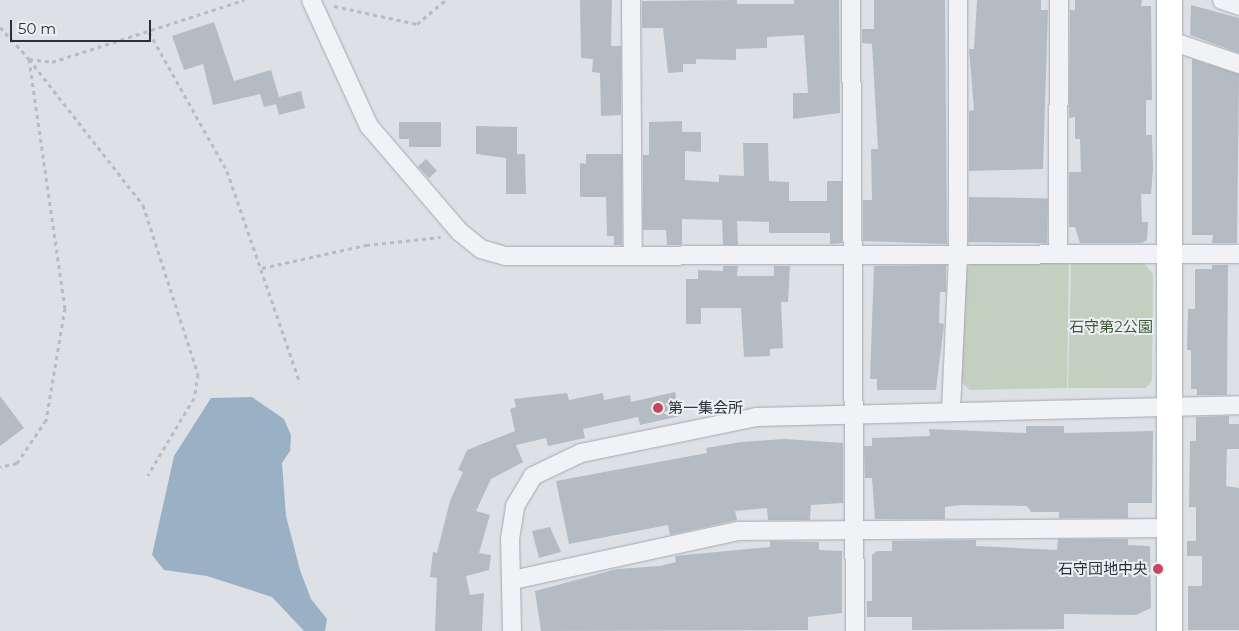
<!DOCTYPE html>
<html>
<head>
<meta charset="utf-8">
<style>
  body { margin:0 }
  #map { position:relative; width:1239px; height:631px; overflow:hidden; background:#dde1e6; font-family:Montserrat,"Noto Sans JP",sans-serif }
  div>[style] { position:absolute }
  .green>* { inset:0; background:#c4d0bf }
  .water>* { inset:0; background:#9ab0c5 }
  .building>* { inset:0; background:#b5bbc3; transform-origin:0 0 }
  .path>* { height:3px; margin-top:-1.5px; transform-origin:0; background:repeating-linear-gradient(90deg,#b8bcc1 0 4px,transparent 0 8px) }
  .roads { filter:drop-shadow(0 0 1px #a3a8b0) drop-shadow(0 0 1px #a3a8b0) }
  .street>* { height:18px; margin:-9px; padding:0 9px; transform-origin:9px; border-radius:9px; background:#f0f2f5 }
  .secondary>* { height:25px; margin:-12.5px; padding:0 12.5px; transform-origin:12.5px; border-radius:12.5px; background:#fff }
  .dots>* { width:14px; height:14px; translate:-50% -50%; box-sizing:border-box; border:2px solid #ecf0f4; border-radius:50% }
  span { translate:-50% -50%; white-space:nowrap; text-align:center; line-height:1.15; -webkit-text-stroke:4px #ecf0f4; paint-order:stroke }
  .park-label { font-size:15px; color:#3d5736 }
  .poi-label { font-size:15px; color:#28303c }
  .left { translate:0 -50%; text-align:left }
  .right { translate:-100% -50%; text-align:right }
  .scale { position:absolute; left:10px; top:20px; width:141px; height:22px; box-sizing:border-box; border:2px solid #28303c; border-top:0; padding-left:6px; font-size:15px; line-height:18px; white-space:nowrap; color:#28303c; -webkit-text-stroke:4px #ecf0f4; paint-order:stroke }
</style>
</head>
<body>
<div id="map">
  <div class="green">
    <i style="clip-path:polygon(1071px 261px,1143px 262px,1153px 274px,1152px 380px,1146px 388px,1068px 388px)"></i>
    <i style="clip-path:polygon(1069px 262px,1067px 388px,970px 390px,961px 382px,966px 269px,971px 263px)"></i>
  </div>
  <div class="water">
    <i style="clip-path:polygon(252px 397px,284px 419px,291px 435px,290px 451px,282px 463px,286px 516px,300px 570px,311px 599px,327px 619px,325px 631px,304px 631px,272px 597px,207px 576px,164px 570px,152px 555px,174px 456px,211px 398px)"></i>
  </div>
  <div class="building">
    <i style="clip-path:polygon(580px 0,612px 0,611px 46px,621px 46px,621px 115px,601px 116px,600px 73px,592px 72px,593px 59px,581px 58px)"></i>
    <i style="clip-path:polygon(737px 0,737px 4px,794px 4px,794px 0,839px 0,840px 113px,793px 119px,793px 93px,808px 93px,804px 35px,767px 37px,767px 48px,736px 49px,736px 60px,696px 59px,696px 64px,683px 64px,683px 72px,668px 73px,663px 28px,642px 28px,642px 1px)"></i>
    <i style="clip-path:polygon(874px 0,945px 0,947px 244px,863px 241px,863px 200px,872px 200px,871px 149px,878px 149px,872px 44px,862px 43px,862px 29px,874px 29px)"></i>
    <i style="clip-path:polygon(977px 0,1041px 0,1041px 10px,1048px 10px,1043px 169px,969px 171px,969px 111px,974px 110px,969px 49px,974px 49px)"></i>
    <i style="clip-path:polygon(1075px 0,1142px 0,1141px 6px,1151px 6px,1152px 100px,1146px 100px,1146px 135px,1152px 135px,1153px 169px,1151px 194px,1141px 194px,1142px 222px,1148px 222px,1147px 240px,1142px 243px,1080px 243px,1075px 227px,1069px 227px,1069px 172px,1081px 172px,1080px 139px,1075px 139px,1075px 117px,1069px 118px,1070px 10px,1075px 10px)"></i>
    <i style="clip-path:polygon(1191px 5px,1239px 18px,1239px 53px,1190px 35px)"></i>
    <i style="clip-path:polygon(214px 22px,234px 81px,271px 70px,279px 97px,301px 91px,305px 108px,279px 115px,276px 104px,264px 107px,260px 94px,213px 105px,203px 64px,184px 70px,172px 36px)"></i>
    <i style="clip-path:polygon(1192px 59px,1239px 74px,1237px 243px,1212px 243px,1213px 235px,1192px 235px)"></i>
    <i style="clip-path:polygon(682px 121px,682px 132px,701px 132px,701px 152px,685px 151px,685px 180px,719px 182px,719px 175px,744px 176px,743px 143px,768px 143px,769px 181px,789px 182px,789px 201px,827px 201px,827px 181px,842px 181px,842px 243px,830px 244px,830px 233px,769px 233px,769px 222px,737px 221px,738px 245px,723px 245px,722px 220px,682px 219px,682px 245px,667px 245px,666px 230px,643px 230px,643px 155px,649px 155px,649px 122px)"></i>
    <i style="clip-path:polygon(399px 122px,441px 122px,441px 147px,409px 147px,409px 139px,399px 139px)"></i>
    <i style="clip-path:polygon(476px 126px,517px 127px,517px 154px,525px 154px,526px 194px,506px 194px,506px 158px,476px 154px)"></i>
    <i style="clip-path:polygon(586px 154px,622px 154px,622px 245px,614px 245px,614px 236px,607px 236px,606px 197px,580px 197px,580px 163px,586px 164px)"></i>
    <i style="left:426px;top:159px;width:16px;height:11px;rotate:47deg"></i>
    <i style="left:969px;top:197px;width:79px;height:45px;rotate:1deg"></i>
    <i style="clip-path:polygon(946px 265px,946px 292px,940px 292px,939px 323px,944px 324px,936px 390px,877px 390px,877px 379px,870px 379px,874px 266px)"></i>
    <i style="clip-path:polygon(1212px 265px,1228px 265px,1227px 395px,1197px 395px,1197px 389px,1191px 389px,1191px 350px,1187px 350px,1188px 309px,1195px 309px,1195px 269px,1212px 269px)"></i>
    <i style="clip-path:polygon(723px 266px,738px 266px,737px 276px,774px 276px,774px 266px,790px 266px,788px 302px,781px 302px,783px 348px,770px 349px,770px 356px,744px 357px,741px 308px,701px 308px,701px 324px,686px 324px,686px 279px,698px 279px,698px 270px,723px 271px)"></i>
    <i style="clip-path:polygon(675px 392px,680px 416px,640px 425px,638px 417px,583px 429px,585px 438px,548px 446px,546px 438px,516px 445px,523px 462px,491px 479px,476px 511px,490px 515px,479px 553px,491px 555px,489px 570px,466px 576px,470px 595px,484px 593px,482px 631px,435px 631px,437px 578px,430px 577px,433px 552px,437px 553px,450px 501px,463px 472px,458px 470px,467px 450px,515px 431px,510px 409px,516px 407px,514px 399px,567px 393px,569px 400px,603px 393px,604px 400px,630px 395px,631px 402px)"></i>
    <i style="clip-path:polygon(0 396px,24px 428px,0 446px)"></i>
    <i style="clip-path:polygon(1229px 416px,1229px 424px,1239px 424px,1239px 449px,1227px 449px,1226px 486px,1239px 488px,1239px 630px,1188px 630px,1188px 586px,1202px 586px,1202px 556px,1187px 556px,1187px 541px,1196px 541px,1196px 507px,1189px 507px,1190px 441px,1196px 441px,1196px 417px)"></i>
    <i style="clip-path:polygon(1026px 426px,1064px 426px,1064px 433px,1153px 431px,1152px 503px,1128px 503px,1128px 518px,1059px 518px,1059px 512px,1031px 512px,1027px 506px,961px 505px,945px 507px,945px 519px,875px 519px,872px 478px,865px 478px,864px 446px,872px 446px,872px 438px,930px 436px,929px 429px,1026px 433px)"></i>
    <i style="clip-path:polygon(785px 439px,843px 443px,843px 503px,811px 505px,810px 520px,768px 520px,767px 508px,735px 511px,737px 520px,670px 535px,668px 525px,569px 544px,556px 481px,707px 453px,706px 448px,741px 442px)"></i>
    <i style="clip-path:polygon(550px 527px,561px 552px,539px 558px,532px 531px)"></i>
    <i style="clip-path:polygon(1058px 539px,1128px 539px,1128px 545px,1150px 546px,1151px 608px,1136px 615px,1064px 614px,1064px 629px,912px 630px,912px 617px,867px 617px,867px 601px,872px 601px,872px 555px,877px 551px,892px 551px,892px 541px,976px 540px,976px 546px,1057px 550px)"></i>
    <i style="clip-path:polygon(770px 541px,819px 542px,819px 550px,842px 551px,842px 613px,808px 617px,808px 630px,541px 631px,535px 591px,617px 569px,660px 566px,676px 562px,675px 556px,770px 547px)"></i>
  </div>
  <div class="path">
    <i style="left:334px;top:6px;width:85px;rotate:12.2deg"></i>
    <i style="left:417px;top:24px;width:38px;rotate:-40deg"></i>
    <i style="left:0;top:27px;width:43px;rotate:47.8deg"></i>
    <i style="left:29px;top:59px;width:252px;rotate:81.8deg"></i>
    <i style="left:65px;top:308px;width:114px;rotate:99.6deg"></i>
    <i style="left:46px;top:420px;width:52px;rotate:124deg"></i>
    <i style="left:17px;top:463px;width:17px;rotate:167deg"></i>
    <i style="left:149px;top:32px;width:159px;rotate:60.7deg"></i>
    <i style="left:227px;top:171px;width:221px;rotate:71deg"></i>
    <i style="left:29px;top:59px;width:185px;rotate:52deg"></i>
    <i style="left:143px;top:205px;width:178px;rotate:72deg"></i>
    <i style="left:198px;top:374px;width:24px;rotate:99deg"></i>
    <i style="left:194px;top:398px;width:90px;rotate:120.9deg"></i>
    <i style="left:29px;top:59px;width:23px;rotate:7deg"></i>
    <i style="left:52px;top:62px;width:202px;rotate:-17.9deg"></i>
    <i style="left:262px;top:268px;width:107px;rotate:-12.5deg"></i>
    <i style="left:366px;top:245px;width:75px;rotate:-6.1deg"></i>
  </div>
  <div class="roads">
    <div class="street">
      <i style="left:311px;top:0;width:139px;rotate:65.3deg"></i>
      <i style="left:369px;top:126px;width:140px;rotate:49.4deg"></i>
      <i style="left:460px;top:232px;width:27px;rotate:39deg"></i>
      <i style="left:481px;top:249px;width:25px;rotate:16deg"></i>
      <i style="left:505px;top:256px;width:734px;rotate:-0.16deg"></i>
      <i style="left:631px;top:0;width:255px;rotate:89.6deg"></i>
      <i style="left:851px;top:0;width:631px;rotate:89.64deg"></i>
      <i style="left:1222px;top:0;width:18px;rotate:19deg"></i>
      <i style="left:1168px;top:40px;width:75px;rotate:18.7deg"></i>
      <i style="left:1058px;top:254px;width:254px;rotate:-89.8deg"></i>
      <i style="left:951px;top:410px;width:155px;rotate:-87.4deg"></i>
      <i style="left:958px;top:255px;width:255px;rotate:-90deg"></i>
      <i style="left:513px;top:580px;width:230px;rotate:-12.3deg"></i>
      <i style="left:738px;top:531px;width:429px;rotate:-0.4deg"></i>
      <i style="left:512px;top:631px;width:92px;rotate:-91.2deg"></i>
      <i style="left:510px;top:539px;width:33px;rotate:-81deg"></i>
      <i style="left:515px;top:506px;width:35px;rotate:-59deg"></i>
      <i style="left:533px;top:476px;width:53px;rotate:-25.6deg"></i>
      <i style="left:581px;top:453px;width:179px;rotate:-11.6deg"></i>
      <i style="left:756px;top:417px;width:483px;rotate:-1.4deg"></i>
    </div>
    <div class="secondary">
      <i style="left:1169px;top:631px;width:631px;rotate:-90deg"></i>
    </div>
  </div>
  <div class="dots">
    <i style="left:658px;top:408px;background:#c64760"></i>
    <i style="left:1158px;top:569px;background:#c64760"></i>
  </div>
  <div class="park-label">
    <span style="left:1111px;top:327px">石守第2公園</span>
  </div>
  <div class="poi-label">
    <span class="left" style="left:668px;top:408px">第一集会所</span>
    <span class="right" style="left:1148px;top:569px">石守団地中央</span>
  </div>
  <div class="scale">50 m</div>
</div>
</body>
</html>
